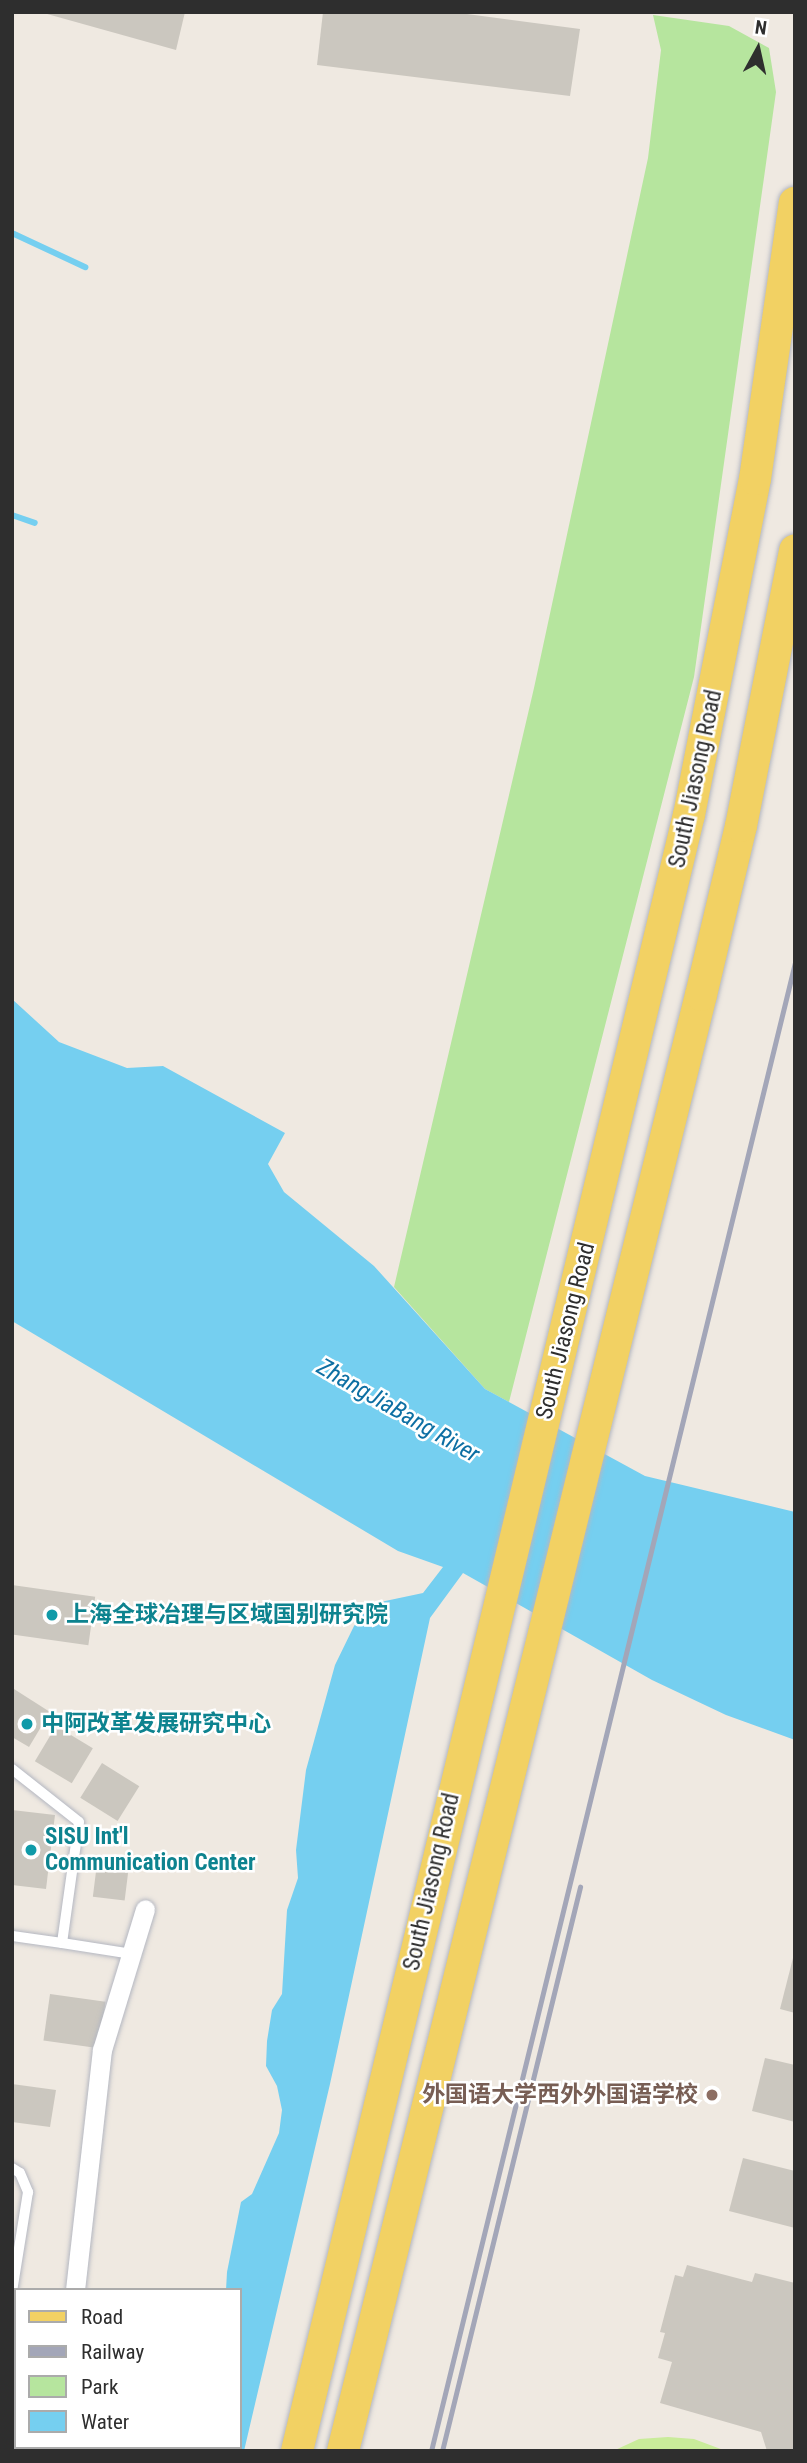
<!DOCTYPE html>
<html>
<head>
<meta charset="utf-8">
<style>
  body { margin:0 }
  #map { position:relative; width:807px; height:2463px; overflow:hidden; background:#efe9e1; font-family:"Roboto Condensed","Noto Sans SC",sans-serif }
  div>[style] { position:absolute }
  .green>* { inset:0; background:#b6e59e }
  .pitch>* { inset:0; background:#c9ec9a }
  .water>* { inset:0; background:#75cff0 }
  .stream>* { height:6px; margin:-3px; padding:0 3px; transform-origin:3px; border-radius:3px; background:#75cff0 }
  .building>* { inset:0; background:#cbc7bf; transform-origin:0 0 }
  .roads { filter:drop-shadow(0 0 2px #b4b7c1) drop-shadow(0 0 2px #b4b7c1) }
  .service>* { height:10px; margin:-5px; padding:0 5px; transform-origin:5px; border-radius:5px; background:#fff }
  .minor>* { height:19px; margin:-9.5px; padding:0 9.5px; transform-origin:9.5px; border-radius:9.5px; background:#fff }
  .primary>* { height:32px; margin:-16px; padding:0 16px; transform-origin:16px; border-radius:16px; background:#f2d163 }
  .rail>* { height:5px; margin:-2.5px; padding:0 2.5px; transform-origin:2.5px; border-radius:2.5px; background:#a3a6b8 }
  .dots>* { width:19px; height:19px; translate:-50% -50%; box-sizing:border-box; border:4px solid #fff; border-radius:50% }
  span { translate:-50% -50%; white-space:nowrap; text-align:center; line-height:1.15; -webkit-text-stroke:5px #fff; paint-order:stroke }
  .street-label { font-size:23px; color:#2e2e2e }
  .culture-label { font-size:23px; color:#0d838f; font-weight:700 }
  .left { translate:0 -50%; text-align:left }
  .education-label { font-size:23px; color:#785e54; font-weight:700 }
  .right { translate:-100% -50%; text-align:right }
  .water-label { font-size:24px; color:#0d6fa3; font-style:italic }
  .frame { position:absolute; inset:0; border:14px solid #2e2e2e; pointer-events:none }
  .legend { position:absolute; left:14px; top:2288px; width:228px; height:161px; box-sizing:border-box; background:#fff; border:2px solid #ababab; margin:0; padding:9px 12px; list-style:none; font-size:21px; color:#2e2e2e }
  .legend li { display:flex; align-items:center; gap:14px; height:35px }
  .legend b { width:35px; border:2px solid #ababab }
  .north { position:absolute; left:723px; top:14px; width:70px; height:70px; -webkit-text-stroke:5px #fff; paint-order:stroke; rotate:8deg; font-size:19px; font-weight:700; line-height:28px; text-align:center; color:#2e2e2e }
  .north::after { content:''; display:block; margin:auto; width:24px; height:32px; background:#2e2e2e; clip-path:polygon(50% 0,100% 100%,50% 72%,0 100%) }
</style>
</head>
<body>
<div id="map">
  <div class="green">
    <i style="clip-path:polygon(653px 15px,729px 26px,769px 48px,776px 92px,694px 677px,509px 1402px,485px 1389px,394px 1287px,534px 688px,648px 158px,661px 50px)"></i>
  </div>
  <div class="pitch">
    <i style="clip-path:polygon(668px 2437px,694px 2439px,726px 2451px,613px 2451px,639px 2439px)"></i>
  </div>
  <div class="water">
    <i style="clip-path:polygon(12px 999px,59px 1042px,127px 1068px,163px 1066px,285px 1133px,268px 1164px,284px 1192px,374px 1266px,485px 1389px,645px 1476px,795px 1512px,795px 1740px,726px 1715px,652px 1680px,463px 1573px,430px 1618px,330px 2084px,244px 2451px,185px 2451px,240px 2447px,240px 2290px,226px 2290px,227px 2272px,241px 2202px,252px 2194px,279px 2133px,282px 2110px,277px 2086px,266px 2066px,267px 2041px,272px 2010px,282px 1994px,287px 1910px,298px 1878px,296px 1850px,306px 1770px,335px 1665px,354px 1626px,371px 1604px,423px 1593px,443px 1567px,398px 1551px,12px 1321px)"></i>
  </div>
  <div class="stream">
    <i style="left:12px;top:233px;width:81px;rotate:25deg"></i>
    <i style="left:12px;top:515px;width:24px;rotate:19deg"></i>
  </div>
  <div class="building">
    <i style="clip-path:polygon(40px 12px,185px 12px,176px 50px)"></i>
    <i style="clip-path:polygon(323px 12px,452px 12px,580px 29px,570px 96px,317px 65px)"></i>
    <i style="left:12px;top:1585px;width:84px;height:49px;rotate:8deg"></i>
    <i style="clip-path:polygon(14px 1689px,50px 1712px,29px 1747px,12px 1737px)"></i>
    <i style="left:56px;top:1726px;width:43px;height:41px;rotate:31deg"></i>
    <i style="left:102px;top:1763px;width:44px;height:41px;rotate:32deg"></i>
    <i style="clip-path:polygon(12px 1810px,55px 1815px,46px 1889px,12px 1885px)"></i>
    <i style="left:98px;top:1855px;width:32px;height:42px;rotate:7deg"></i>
    <i style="clip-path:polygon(794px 1954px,795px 1954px,795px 2013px,780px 2009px)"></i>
    <i style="left:50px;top:1994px;width:56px;height:47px;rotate:8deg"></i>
    <i style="clip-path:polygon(765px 2058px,795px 2065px,795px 2122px,752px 2111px)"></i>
    <i style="clip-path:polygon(12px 2084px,56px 2090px,50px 2127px,12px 2122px)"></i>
    <i style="clip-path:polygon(743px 2158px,795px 2171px,795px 2228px,729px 2211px)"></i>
    <i style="clip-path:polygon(687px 2265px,752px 2282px,755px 2273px,795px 2283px,795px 2451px,767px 2451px,761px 2432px,660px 2403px,672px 2362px,658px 2358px,665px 2333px,660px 2332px,675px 2275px,683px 2277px)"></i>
  </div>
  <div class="roads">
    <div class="service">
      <i style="left:12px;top:1769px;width:85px;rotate:38.3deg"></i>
      <i style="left:79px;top:1822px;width:122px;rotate:98deg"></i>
      <i style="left:62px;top:1943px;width:50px;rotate:-172deg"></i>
      <i style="left:62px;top:1943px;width:71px;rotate:8.9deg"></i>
      <i style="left:12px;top:2168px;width:9px;rotate:32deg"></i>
      <i style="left:20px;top:2173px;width:21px;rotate:67deg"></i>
      <i style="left:28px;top:2192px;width:101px;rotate:99.1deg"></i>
    </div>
    <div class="minor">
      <i style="left:75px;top:2290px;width:242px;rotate:-83.6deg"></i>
      <i style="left:102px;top:2050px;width:147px;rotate:-73deg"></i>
      <i style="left:42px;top:2451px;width:4px;rotate:-76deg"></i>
    </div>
    <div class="primary">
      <i style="left:297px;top:2451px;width:1682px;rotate:-76.53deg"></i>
      <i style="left:689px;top:815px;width:342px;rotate:-78.9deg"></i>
      <i style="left:755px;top:479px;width:279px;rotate:-81.8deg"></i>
      <i style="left:343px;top:2451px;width:1499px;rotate:-76.19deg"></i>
      <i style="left:701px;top:995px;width:174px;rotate:-76.7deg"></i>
      <i style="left:741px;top:826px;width:281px;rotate:-78.9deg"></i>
    </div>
  </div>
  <div class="rail">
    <i style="left:431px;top:2451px;width:1533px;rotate:-76.26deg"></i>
    <i style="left:442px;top:2451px;width:581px;rotate:-76.25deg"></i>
  </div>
  <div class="dots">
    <i style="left:52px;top:1615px;background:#0f9aa8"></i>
    <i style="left:27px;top:1724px;background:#0f9aa8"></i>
    <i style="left:31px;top:1850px;background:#0f9aa8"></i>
    <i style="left:712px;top:2095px;background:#8d6e63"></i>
  </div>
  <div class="street-label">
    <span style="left:696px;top:779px;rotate:-78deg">South Jiasong Road</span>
    <span style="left:566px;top:1331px;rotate:-76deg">South Jiasong Road</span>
    <span style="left:432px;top:1882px;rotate:-77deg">South Jiasong Road</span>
  </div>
  <div class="culture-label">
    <span class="left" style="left:66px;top:1615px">上海全球冶理与区域国别研究院</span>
    <span class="left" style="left:41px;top:1724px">中阿改革发展研究中心</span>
    <span class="left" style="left:45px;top:1850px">SISU Int'l<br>Communication Center</span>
  </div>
  <div class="education-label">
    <span class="right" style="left:698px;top:2095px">外国语大学西外外国语学校</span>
  </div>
  <div class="water-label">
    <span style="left:398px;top:1411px;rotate:30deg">ZhangJiaBang River</span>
  </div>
  <div class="frame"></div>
  <ul class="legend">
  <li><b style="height:9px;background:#f2d163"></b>Road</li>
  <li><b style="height:9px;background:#a3a6b8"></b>Railway</li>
  <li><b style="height:19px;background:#b6e59e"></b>Park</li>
  <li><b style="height:19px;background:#75cff0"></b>Water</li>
  </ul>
  <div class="north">N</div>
</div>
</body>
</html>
